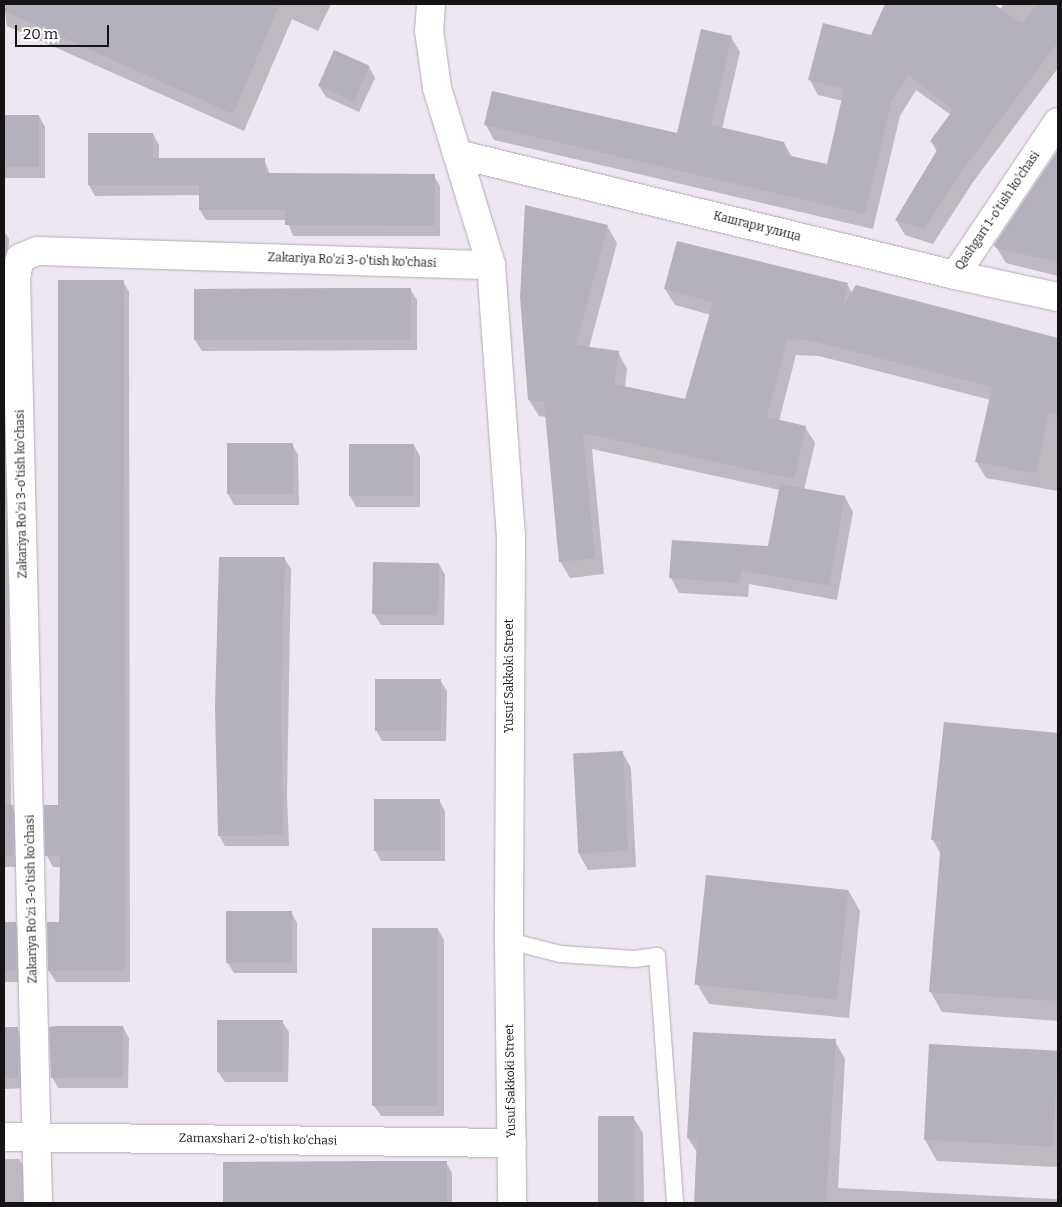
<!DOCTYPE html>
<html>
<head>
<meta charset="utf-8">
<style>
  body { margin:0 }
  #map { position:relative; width:1062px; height:1207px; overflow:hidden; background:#eee6f1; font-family:Bitter,serif }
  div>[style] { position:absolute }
  .shadow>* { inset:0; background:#0003 }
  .building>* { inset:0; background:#b4b0bc; transform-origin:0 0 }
  .roads { filter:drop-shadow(0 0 1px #b3acb6) drop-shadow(0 0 1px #b3acb6) }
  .lane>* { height:16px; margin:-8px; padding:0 8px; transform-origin:8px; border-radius:8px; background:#fff }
  .street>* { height:28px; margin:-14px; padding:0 14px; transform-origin:14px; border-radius:14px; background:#fff }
  .secondary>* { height:28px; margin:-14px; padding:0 14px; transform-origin:14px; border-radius:14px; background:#fff }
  span { translate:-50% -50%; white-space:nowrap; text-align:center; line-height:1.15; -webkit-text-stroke:4.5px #fff; paint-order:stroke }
  .street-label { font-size:12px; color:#161317 }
  .frame { position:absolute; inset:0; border:5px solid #161317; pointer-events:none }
  .scale { position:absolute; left:15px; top:25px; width:94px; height:22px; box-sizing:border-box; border:2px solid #161317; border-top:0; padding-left:6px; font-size:15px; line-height:18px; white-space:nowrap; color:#161317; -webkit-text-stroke:4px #fff; paint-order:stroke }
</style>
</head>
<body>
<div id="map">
  <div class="shadow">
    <i style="clip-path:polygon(4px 4px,331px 4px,318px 31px,292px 19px,244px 131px,7px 26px)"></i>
    <i style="clip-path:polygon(887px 4px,992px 4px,1000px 9px,1004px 4px,1058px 4px,1058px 68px,973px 182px,933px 244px,905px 235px,896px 220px,937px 152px,931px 141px,951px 115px,916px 90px,900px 116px,873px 229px,494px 140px,486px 125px,678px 134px,731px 37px,740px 52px,722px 129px,784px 143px,792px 157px,828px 165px,843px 101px,818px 95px,810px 80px,872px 36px)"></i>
    <i style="clip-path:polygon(369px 67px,375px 78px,359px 112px,326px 97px,319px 86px)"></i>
    <i style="clip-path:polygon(4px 116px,39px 116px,45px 127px,45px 178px,4px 178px)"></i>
    <i style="clip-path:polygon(153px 134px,159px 145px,159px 159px,264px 159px,270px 175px,434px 176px,440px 186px,440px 236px,293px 236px,287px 220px,206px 220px,200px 210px,200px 195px,95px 196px,89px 185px)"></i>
    <i style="clip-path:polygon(1058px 152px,1058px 276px,1006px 263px,995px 245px)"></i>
    <i style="clip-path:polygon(607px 226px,617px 243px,589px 348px,618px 352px,627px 369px,625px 387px,686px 401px,711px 315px,675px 305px,665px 289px,847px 284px,852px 293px,856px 286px,1058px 339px,1058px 491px,986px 478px,976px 461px,991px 400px,819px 356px,796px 355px,779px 421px,805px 427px,815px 443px,804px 490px,845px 497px,853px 512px,837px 600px,749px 584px,748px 597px,679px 593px,671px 578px,673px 541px,769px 548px,780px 490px,592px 449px,604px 574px,570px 578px,560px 561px,546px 417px,539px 416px,529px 400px)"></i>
    <i style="clip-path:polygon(4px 231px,9px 239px,6px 289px,11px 806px,18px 817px,20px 867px,4px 867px)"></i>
    <i style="clip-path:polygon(123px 281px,129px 292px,130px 982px,56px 982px,49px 971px,60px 923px,61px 867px,53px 867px,47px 856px,59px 806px)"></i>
    <i style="clip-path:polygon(410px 289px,417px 300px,417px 350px,202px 351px,195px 340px)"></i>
    <i style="clip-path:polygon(228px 444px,292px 444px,298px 455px,299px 505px,234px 505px,228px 494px)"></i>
    <i style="clip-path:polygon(414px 445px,420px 456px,420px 507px,356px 507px,350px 496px)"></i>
    <i style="clip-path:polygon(284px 558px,291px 569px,287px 795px,289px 846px,225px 846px,219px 835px)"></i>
    <i style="clip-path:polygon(375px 564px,439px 564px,445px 575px,444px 625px,381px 625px,374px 614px)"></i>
    <i style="clip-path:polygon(440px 680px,447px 691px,446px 741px,382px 741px,376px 730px)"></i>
    <i style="clip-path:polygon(945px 723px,1058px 735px,1058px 1021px,942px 1012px,930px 991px,941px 855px,933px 840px)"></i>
    <i style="clip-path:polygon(622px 752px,631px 768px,636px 867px,588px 870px,579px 854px)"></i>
    <i style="clip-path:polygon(439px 800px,445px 811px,445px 861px,381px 861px,375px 850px)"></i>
    <i style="clip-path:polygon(848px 890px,860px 911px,849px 1018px,709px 1004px,697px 984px)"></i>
    <i style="clip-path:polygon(291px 912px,297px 923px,297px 973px,234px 973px,227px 962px)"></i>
    <i style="clip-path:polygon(4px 923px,15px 923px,21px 934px,22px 982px,4px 982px)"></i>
    <i style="clip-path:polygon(438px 929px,444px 940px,444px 1116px,381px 1116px,374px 1106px)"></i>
    <i style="clip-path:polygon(282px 1021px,289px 1032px,288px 1082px,225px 1082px,218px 1072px)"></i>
    <i style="clip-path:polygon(123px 1027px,129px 1038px,128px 1088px,58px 1088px,52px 1077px)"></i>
    <i style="clip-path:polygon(4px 1029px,17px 1029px,24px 1040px,25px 1088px,4px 1089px)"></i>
    <i style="clip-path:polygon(694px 1033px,835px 1041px,845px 1059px,838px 1188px,1058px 1199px,1058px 1203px,695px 1203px,698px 1154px,688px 1138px)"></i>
    <i style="clip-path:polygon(930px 1045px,1058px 1052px,1058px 1167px,937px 1161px,925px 1140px)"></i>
    <i style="clip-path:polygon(599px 1117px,633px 1117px,643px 1133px,644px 1203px,601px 1203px)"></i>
    <i style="clip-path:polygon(4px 1159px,19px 1159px,26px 1170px,26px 1203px,4px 1203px)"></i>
    <i style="clip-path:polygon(446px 1162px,452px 1173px,452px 1203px,224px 1203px,224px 1163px)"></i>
  </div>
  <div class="building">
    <i style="clip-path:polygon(4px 4px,280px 4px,233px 114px,4px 11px)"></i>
    <i style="clip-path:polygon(885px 4px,994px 4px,1022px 24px,1036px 4px,1058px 4px,1058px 42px,965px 167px,924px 229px,895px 220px,939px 147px,930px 141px,953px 110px,908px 75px,892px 100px,865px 214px,484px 125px,492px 91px,677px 133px,701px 29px,732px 36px,711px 125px,784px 142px,787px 155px,827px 164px,844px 89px,808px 80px,823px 23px,871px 35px)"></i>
    <i style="left:334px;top:50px;width:39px;height:39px;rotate:24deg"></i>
    <i style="left:4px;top:115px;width:35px;height:52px"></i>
    <i style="clip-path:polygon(88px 133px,153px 133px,153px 158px,265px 158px,265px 173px,435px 174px,434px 226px,285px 225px,285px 210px,199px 210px,199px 185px,88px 185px)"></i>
    <i style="clip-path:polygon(1058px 150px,1058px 262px,996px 248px,994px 245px)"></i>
    <i style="clip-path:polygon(525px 205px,608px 225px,576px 345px,619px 351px,614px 384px,685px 399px,713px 302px,664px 289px,677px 241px,848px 283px,843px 306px,856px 285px,1058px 338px,1058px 414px,1049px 412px,1036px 473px,975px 462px,992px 387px,809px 340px,787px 339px,767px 417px,806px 426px,794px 479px,583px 433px,595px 558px,559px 562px,544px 402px,528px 400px,520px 297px)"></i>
    <i style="clip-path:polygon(58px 280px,124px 280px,125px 971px,48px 971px,47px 922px,59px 922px,60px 856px,45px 856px,44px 805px,58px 805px)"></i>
    <i style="clip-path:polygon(345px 288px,411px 288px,411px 340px,194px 340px,194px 289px)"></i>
    <i style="left:227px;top:443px;width:66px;height:51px"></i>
    <i style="left:349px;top:444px;width:65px;height:52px"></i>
    <i style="clip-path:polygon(780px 484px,845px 496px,829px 586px,741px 570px,740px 583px,669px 578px,672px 540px,768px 546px)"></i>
    <i style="clip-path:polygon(219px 557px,285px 557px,281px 697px,283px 835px,218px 836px,215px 706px)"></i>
    <i style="left:373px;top:562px;width:66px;height:52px;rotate:1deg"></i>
    <i style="left:375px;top:679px;width:66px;height:52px"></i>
    <i style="clip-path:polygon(944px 722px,1058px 733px,1058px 1001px,929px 992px,941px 841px,931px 840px)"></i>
    <i style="left:623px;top:751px;width:100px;height:50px;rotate:87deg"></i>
    <i style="left:374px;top:799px;width:66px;height:52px"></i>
    <i style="left:4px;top:805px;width:9px;height:51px"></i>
    <i style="left:706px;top:875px;width:143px;height:110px;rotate:6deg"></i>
    <i style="left:226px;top:911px;width:66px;height:52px"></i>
    <i style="left:4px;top:922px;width:12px;height:49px"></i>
    <i style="left:372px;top:928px;width:66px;height:178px"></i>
    <i style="left:217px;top:1020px;width:66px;height:52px"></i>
    <i style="clip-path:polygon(57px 1026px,123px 1026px,123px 1077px,51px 1078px,49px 1027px)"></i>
    <i style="left:4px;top:1027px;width:14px;height:51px"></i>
    <i style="clip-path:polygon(693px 1032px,836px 1039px,826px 1203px,694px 1203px,697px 1139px,687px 1138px)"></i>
    <i style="left:929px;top:1044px;width:129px;height:96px;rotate:3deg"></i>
    <i style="left:598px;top:1116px;width:36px;height:87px"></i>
    <i style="clip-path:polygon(381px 1161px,447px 1161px,447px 1203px,223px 1203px,223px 1162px)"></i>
  </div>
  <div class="roads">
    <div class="lane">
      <i style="left:509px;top:941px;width:53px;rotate:14.3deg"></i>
      <i style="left:560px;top:954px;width:75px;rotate:3.8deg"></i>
      <i style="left:635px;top:959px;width:22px;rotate:-8deg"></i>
      <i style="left:657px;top:956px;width:248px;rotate:85.8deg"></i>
    </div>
    <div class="street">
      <i style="left:457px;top:154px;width:512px;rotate:13.66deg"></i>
      <i style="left:955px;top:275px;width:105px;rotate:12.1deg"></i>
      <i style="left:955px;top:275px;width:184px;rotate:-56.1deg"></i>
      <i style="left:4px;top:1137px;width:508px;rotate:0.68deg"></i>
      <i style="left:38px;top:1203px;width:926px;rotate:-91.36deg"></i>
      <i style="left:16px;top:277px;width:19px;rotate:-78deg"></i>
      <i style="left:20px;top:258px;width:18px;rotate:-22deg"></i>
      <i style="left:37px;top:251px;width:454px;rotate:1.8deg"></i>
    </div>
    <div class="secondary">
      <i style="left:431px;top:4px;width:26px;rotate:94deg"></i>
      <i style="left:429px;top:30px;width:59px;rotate:82.1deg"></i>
      <i style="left:437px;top:88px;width:185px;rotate:73deg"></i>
      <i style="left:491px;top:265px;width:272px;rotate:85.8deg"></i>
      <i style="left:511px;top:536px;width:405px;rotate:90.3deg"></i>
      <i style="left:509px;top:941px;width:262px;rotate:89.3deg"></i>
    </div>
  </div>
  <div class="street-label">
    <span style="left:998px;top:211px;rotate:-56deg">Qashgari 1-o'tish ko'chasi</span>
    <span style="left:757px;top:227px;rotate:14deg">Кашгари улица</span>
    <span style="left:352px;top:261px;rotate:2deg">Zakariya Ro'zi 3-o'tish ko'chasi</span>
    <span style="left:22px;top:494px;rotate:-91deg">Zakariya Ro'zi 3-o'tish ko'chasi</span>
    <span style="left:510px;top:676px;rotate:-90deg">Yusuf Sakkoki Street</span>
    <span style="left:32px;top:899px;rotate:-91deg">Zakariya Ro'zi 3-o'tish ko'chasi</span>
    <span style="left:511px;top:1081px;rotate:-91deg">Yusuf Sakkoki Street</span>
    <span style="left:258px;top:1140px;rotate:1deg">Zamaxshari 2-o'tish ko'chasi</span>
  </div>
  <div class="frame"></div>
  <div class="scale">20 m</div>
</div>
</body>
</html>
